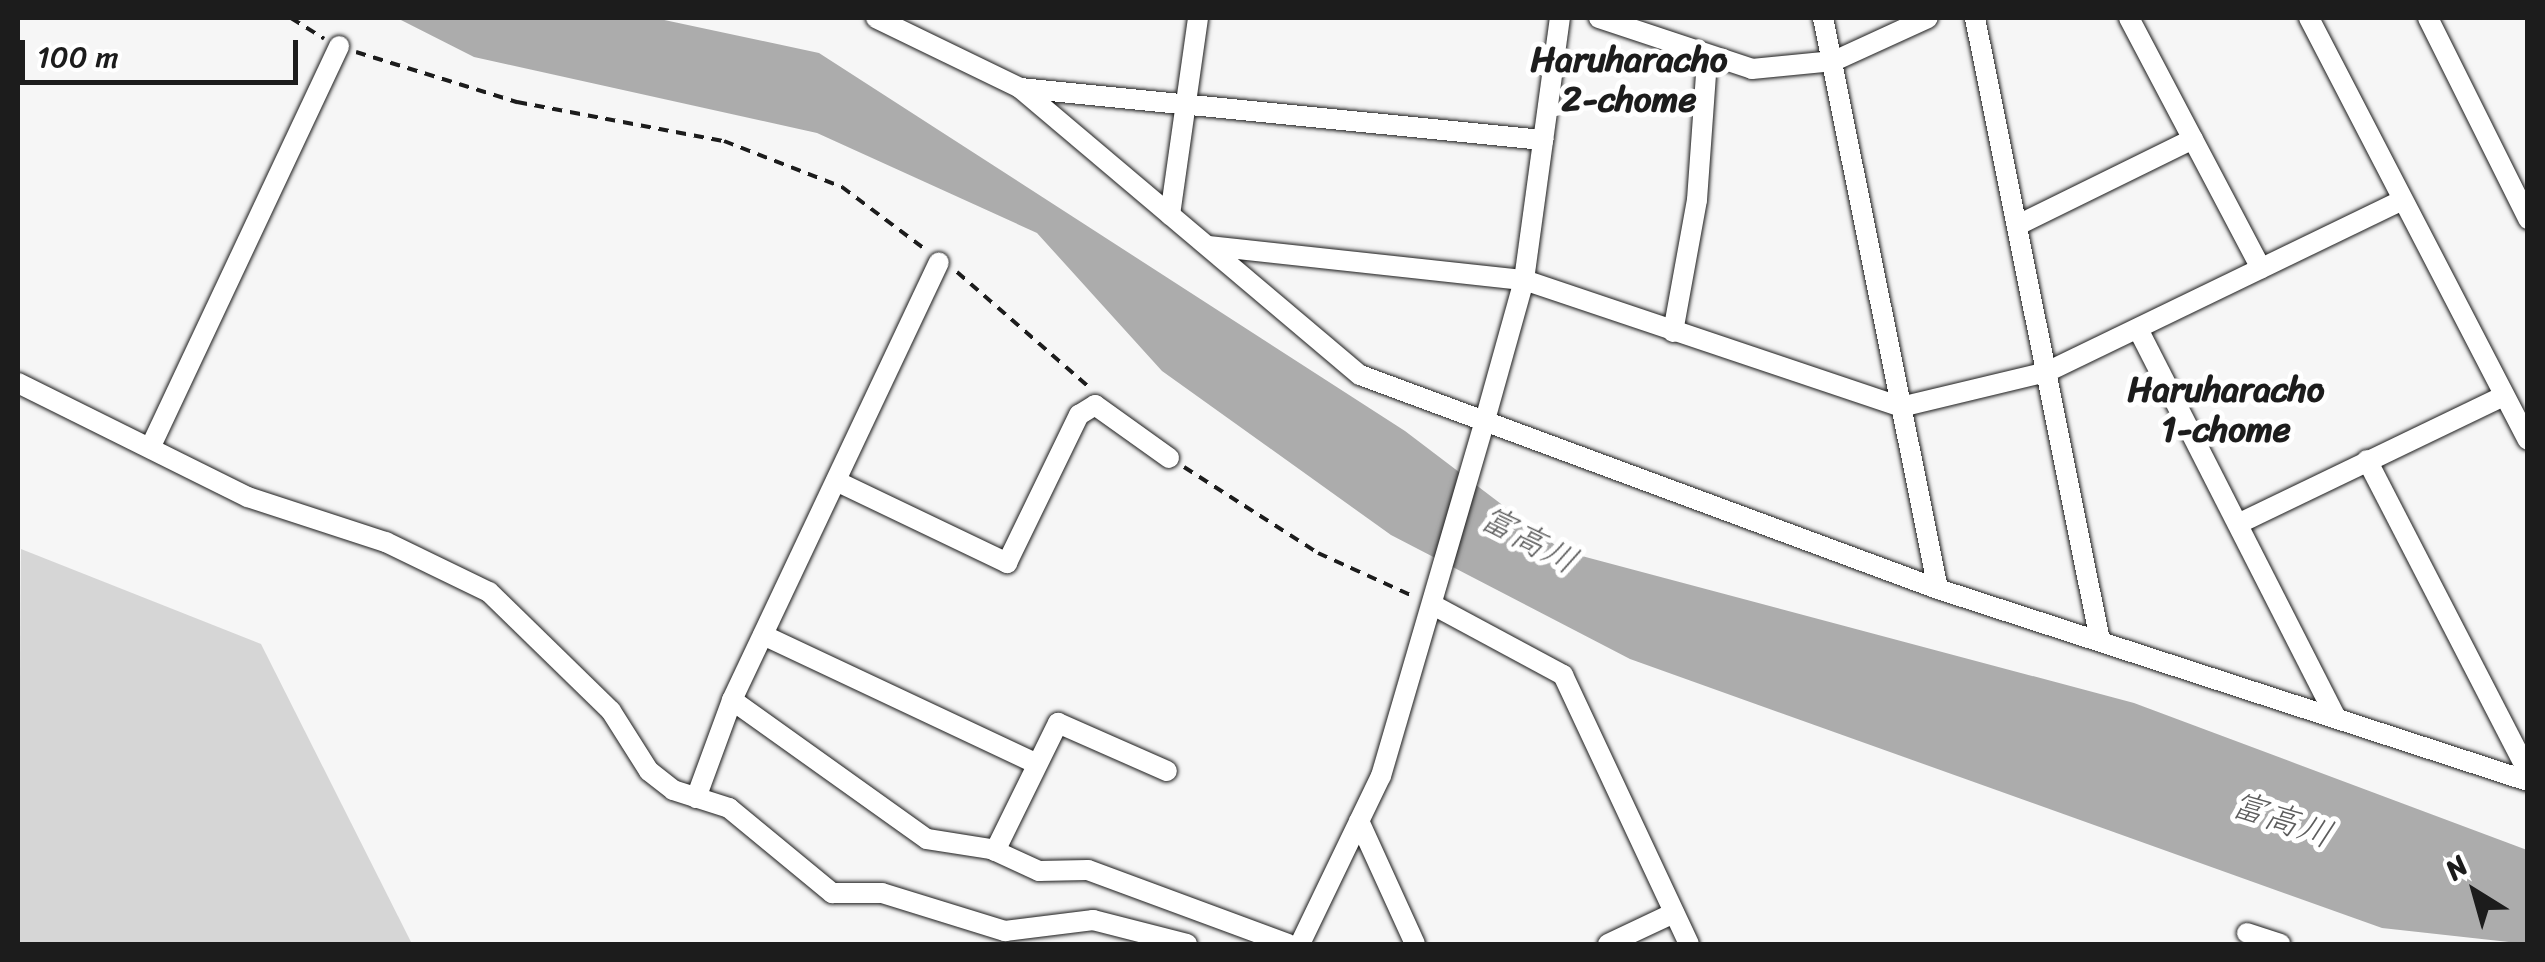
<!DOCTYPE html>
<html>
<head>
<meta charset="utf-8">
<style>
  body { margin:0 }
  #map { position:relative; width:2545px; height:962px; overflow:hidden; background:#f6f6f6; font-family:Sriracha,"Klee One",sans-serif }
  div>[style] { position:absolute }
  .green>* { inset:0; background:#d6d6d6 }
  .water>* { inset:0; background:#acacac }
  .path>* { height:4px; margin-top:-2px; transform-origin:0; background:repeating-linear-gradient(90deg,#1c1c1c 0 10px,transparent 0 18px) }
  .roads { filter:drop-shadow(0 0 2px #1c1c1c) drop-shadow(0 0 2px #1c1c1c) }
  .minor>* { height:20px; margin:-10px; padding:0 10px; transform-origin:10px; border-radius:10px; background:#fff }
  span { translate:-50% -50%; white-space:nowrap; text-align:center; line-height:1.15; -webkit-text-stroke:10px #fff; paint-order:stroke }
  .neighbourhood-label { font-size:35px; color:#1c1c1c; font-weight:700 }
  .water-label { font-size:35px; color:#5d5d5d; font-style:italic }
  .frame { position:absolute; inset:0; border:20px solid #1c1c1c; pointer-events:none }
  .north { position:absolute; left:2425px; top:842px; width:100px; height:100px; -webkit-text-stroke:8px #fff; paint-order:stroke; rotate:323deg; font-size:28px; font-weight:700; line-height:40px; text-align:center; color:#1c1c1c }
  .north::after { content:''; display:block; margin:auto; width:35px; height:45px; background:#1c1c1c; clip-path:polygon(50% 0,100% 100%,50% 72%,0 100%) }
  .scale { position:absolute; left:20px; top:40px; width:278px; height:45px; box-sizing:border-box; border:5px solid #1c1c1c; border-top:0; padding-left:12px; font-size:30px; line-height:35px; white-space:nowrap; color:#1c1c1c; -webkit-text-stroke:8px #fff; paint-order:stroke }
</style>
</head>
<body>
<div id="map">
  <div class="green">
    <i style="clip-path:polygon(21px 549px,261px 644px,412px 944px,18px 944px)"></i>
  </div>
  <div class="water">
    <i style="clip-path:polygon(397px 18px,655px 18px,819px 53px,1405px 431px,1563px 551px,2134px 703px,2527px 850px,2527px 944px,2382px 928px,1630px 659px,1391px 535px,1162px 371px,1037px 233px,817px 133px,474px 57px)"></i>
  </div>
  <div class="path">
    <i style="left:291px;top:18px;width:39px;rotate:32deg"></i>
    <i style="left:356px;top:52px;width:169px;rotate:17.3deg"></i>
    <i style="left:517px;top:102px;width:211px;rotate:10.7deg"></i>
    <i style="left:724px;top:141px;width:127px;rotate:21.3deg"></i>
    <i style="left:842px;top:187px;width:104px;rotate:36.8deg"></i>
    <i style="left:957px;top:272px;width:175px;rotate:41.1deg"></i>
    <i style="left:1184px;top:467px;width:159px;rotate:32.7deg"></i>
    <i style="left:1318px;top:553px;width:107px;rotate:24.4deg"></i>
  </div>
  <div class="roads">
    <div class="minor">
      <i style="left:876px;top:18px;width:160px;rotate:25.9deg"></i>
      <i style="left:1020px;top:88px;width:445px;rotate:40.2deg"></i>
      <i style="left:1360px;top:375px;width:616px;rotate:20.32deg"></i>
      <i style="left:1938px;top:589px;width:620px;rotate:18.03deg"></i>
      <i style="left:1599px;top:18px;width:161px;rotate:18.4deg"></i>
      <i style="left:1752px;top:69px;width:82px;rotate:-5.6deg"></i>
      <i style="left:1834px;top:61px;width:103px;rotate:-24.6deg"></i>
      <i style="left:1823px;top:18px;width:582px;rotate:78.61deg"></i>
      <i style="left:1975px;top:18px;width:635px;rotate:78.65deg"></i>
      <i style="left:2129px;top:18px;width:283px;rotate:62.2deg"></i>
      <i style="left:2309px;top:18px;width:475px;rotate:62.6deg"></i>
      <i style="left:2428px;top:18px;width:225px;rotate:63.5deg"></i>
      <i style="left:1020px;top:88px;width:526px;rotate:5.68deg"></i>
      <i style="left:1170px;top:215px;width:199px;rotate:-81.9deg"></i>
      <i style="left:2018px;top:225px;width:195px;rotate:-26.2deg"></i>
      <i style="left:1209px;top:246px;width:317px;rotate:6.2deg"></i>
      <i style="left:1524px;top:280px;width:398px;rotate:18.6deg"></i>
      <i style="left:1901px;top:407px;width:150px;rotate:-13.5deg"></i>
      <i style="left:2047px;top:372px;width:393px;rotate:-25.8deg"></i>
      <i style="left:2138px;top:329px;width:433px;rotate:63deg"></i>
      <i style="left:1673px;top:332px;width:134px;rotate:-79.7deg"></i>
      <i style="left:1697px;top:200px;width:141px;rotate:-85.9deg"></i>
      <i style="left:18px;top:383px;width:257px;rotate:26.4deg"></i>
      <i style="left:248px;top:497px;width:145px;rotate:18.1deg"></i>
      <i style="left:386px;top:542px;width:114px;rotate:25.9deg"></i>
      <i style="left:489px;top:592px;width:170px;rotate:44.3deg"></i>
      <i style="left:611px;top:711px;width:71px;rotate:57.7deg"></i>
      <i style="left:649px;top:771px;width:31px;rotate:38deg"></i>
      <i style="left:673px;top:790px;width:59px;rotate:17.8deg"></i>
      <i style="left:729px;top:808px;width:134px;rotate:39.5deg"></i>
      <i style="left:832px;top:893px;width:50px"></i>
      <i style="left:882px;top:893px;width:129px;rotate:17.2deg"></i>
      <i style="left:1005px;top:931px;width:89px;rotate:-7.1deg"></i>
      <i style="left:1093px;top:920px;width:97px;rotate:14.3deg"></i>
      <i style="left:151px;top:446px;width:442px;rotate:-64.8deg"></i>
      <i style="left:2367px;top:460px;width:351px;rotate:62.7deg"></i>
      <i style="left:836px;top:481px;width:190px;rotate:25.6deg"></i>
      <i style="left:1007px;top:563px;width:165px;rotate:-64.1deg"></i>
      <i style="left:1079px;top:415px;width:19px;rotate:-32deg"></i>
      <i style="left:1095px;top:405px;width:91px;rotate:35.6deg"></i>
      <i style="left:2240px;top:523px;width:293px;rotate:-25.7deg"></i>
      <i style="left:1433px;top:605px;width:148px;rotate:28.3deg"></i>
      <i style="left:1563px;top:675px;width:297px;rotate:64.9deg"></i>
      <i style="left:763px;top:635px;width:301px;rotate:25.2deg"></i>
      <i style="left:732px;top:700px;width:239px;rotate:35.5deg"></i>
      <i style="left:927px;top:839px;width:65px;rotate:8.9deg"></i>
      <i style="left:991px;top:849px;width:53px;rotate:24.6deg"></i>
      <i style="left:1039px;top:871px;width:49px;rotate:-1.2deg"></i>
      <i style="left:1088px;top:870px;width:213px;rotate:20.3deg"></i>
      <i style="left:696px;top:798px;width:104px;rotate:-69.8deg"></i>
      <i style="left:732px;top:700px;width:484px;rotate:-64.7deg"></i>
      <i style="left:1359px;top:821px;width:135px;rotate:65.5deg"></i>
      <i style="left:995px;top:851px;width:143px;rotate:-63.8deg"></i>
      <i style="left:1058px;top:723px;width:119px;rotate:23.8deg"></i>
      <i style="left:2247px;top:933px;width:35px;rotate:18deg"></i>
      <i style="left:1300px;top:944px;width:187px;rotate:-64.3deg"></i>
      <i style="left:1381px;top:776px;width:371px;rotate:-73.7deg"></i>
      <i style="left:1485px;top:420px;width:145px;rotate:-74.4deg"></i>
      <i style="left:1524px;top:280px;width:264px;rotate:-82.2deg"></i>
      <i style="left:1608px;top:944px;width:73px;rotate:-25.2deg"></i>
    </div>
  </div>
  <div class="neighbourhood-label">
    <span style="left:1629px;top:79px">Haruharacho<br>2-chome</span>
    <span style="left:2226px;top:409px">Haruharacho<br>1-chome</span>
  </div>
  <div class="water-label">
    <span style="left:1529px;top:539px;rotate:28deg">富高川</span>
    <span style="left:2282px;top:819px;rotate:19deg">富高川</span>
  </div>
  <div class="frame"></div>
  <div class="north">N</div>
  <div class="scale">100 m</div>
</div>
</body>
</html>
